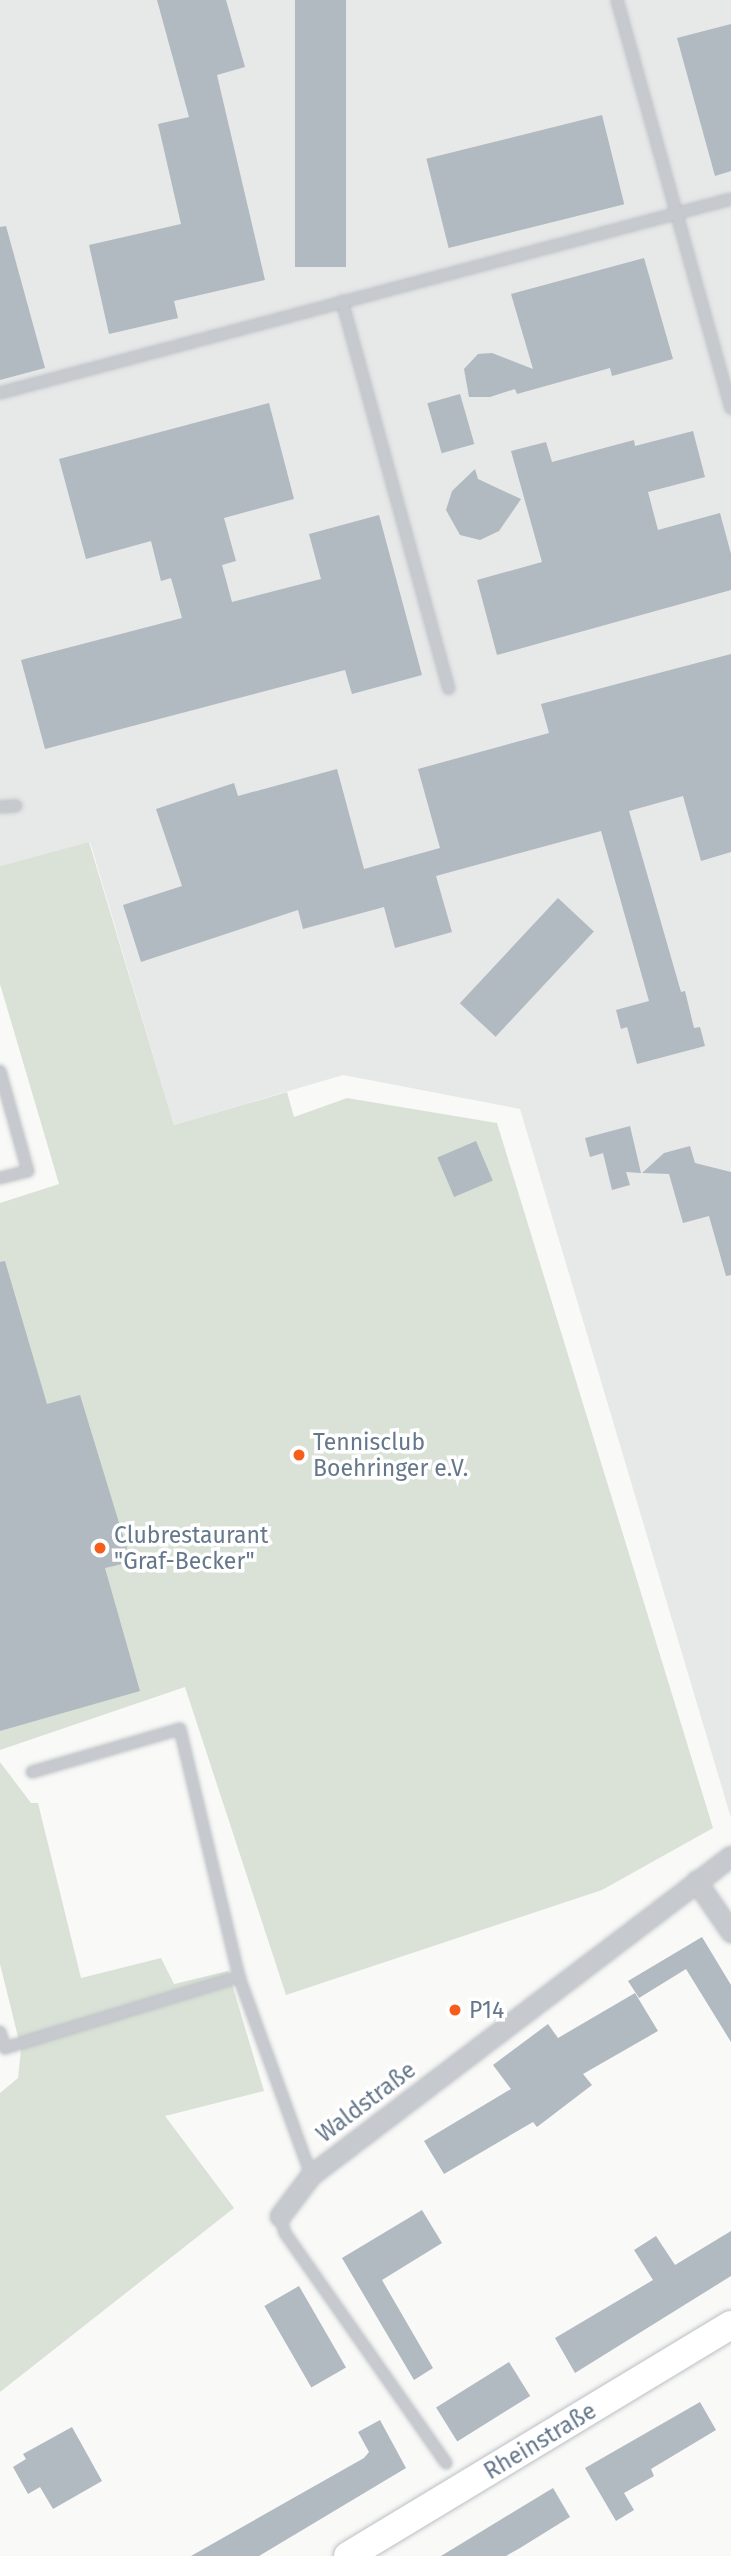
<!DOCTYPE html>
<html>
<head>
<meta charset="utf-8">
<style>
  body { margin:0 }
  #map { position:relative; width:731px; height:2556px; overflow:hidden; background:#f9f9f7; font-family:"Fira Sans",sans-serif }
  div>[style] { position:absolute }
  .built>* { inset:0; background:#e7e8e8 }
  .green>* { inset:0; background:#dae2d7 }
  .building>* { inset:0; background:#b1b9c1; transform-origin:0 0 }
  .roads { filter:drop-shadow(0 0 2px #bbc0c5) drop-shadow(0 0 2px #bbc0c5) }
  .lane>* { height:10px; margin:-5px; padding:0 5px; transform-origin:5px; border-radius:5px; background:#c6cacf }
  .street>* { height:19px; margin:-9.5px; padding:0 9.5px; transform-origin:9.5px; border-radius:9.5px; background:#c6cacf }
  .secondary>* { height:28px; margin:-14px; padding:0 14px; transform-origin:14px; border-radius:14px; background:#fff }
  .dots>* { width:19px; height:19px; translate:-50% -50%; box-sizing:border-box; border:4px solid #fff; border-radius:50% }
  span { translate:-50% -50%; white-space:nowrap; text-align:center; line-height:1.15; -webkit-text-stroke:7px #fff; paint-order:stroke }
  .poi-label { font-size:23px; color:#65778b }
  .left { translate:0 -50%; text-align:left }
  .street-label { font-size:23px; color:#65778b }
</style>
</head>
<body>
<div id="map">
  <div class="built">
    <i style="clip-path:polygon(0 0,731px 0,731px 1818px,520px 1109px,343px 1075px,174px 1125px,90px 842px,0 866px)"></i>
  </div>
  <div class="green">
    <i style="clip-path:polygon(89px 842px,174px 1125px,287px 1092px,294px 1117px,347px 1098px,497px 1123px,713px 1828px,602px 1890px,286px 1995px,185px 1687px,0 1750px,0 1203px,59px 1184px,0 984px,0 866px)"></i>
    <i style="clip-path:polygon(0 1762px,31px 1803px,38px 1803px,81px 1978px,161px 1958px,174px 1984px,228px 1971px,264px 2091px,165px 2116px,234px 2208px,0 2392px,0 2093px,18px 2078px,21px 2049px,0 1964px)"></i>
  </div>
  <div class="building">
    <i style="clip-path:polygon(157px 0,226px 0,245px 67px,217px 75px,265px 280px,174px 301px,178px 318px,109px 334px,89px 245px,181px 224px,158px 124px,189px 117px)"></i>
    <i style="left:295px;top:0;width:51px;height:267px"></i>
    <i style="clip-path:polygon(731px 24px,731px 171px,715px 176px,677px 38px)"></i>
    <i style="left:602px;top:115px;width:92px;height:181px;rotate:76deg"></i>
    <i style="clip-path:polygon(6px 226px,45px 368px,0 380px,0 227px)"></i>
    <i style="clip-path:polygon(644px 258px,673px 359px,612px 376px,610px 368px,517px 394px,515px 389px,490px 397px,469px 397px,464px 369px,478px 354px,492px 353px,533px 369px,511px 294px)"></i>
    <i style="left:460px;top:394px;width:52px;height:34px;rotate:74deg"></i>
    <i style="clip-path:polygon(269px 403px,294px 499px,224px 518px,236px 561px,222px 565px,232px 602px,321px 579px,309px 534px,379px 515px,422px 675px,352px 694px,345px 670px,45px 749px,21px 660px,182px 618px,171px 578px,161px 581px,151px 541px,86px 559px,59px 459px)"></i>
    <i style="clip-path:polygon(693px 431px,705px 477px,648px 492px,658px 530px,720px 513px,731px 554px,731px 590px,497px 655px,477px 580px,542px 562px,511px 451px,546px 442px,552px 462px,634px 440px,635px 446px)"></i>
    <i style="clip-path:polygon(475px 469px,478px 479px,521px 499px,499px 531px,480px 540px,460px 535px,446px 510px,452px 491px)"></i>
    <i style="clip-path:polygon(731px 654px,731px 852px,701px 861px,683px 796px,629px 811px,681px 992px,685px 991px,694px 1028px,700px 1027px,705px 1046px,637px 1064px,627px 1027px,621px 1029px,616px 1010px,649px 1001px,601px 831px,436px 876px,452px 932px,395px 948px,384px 907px,303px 929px,298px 910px,141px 962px,123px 905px,182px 886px,156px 809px,234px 783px,238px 796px,337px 769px,364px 869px,440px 848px,418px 769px,549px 733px,541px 704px)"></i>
    <i style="left:558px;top:898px;width:49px;height:144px;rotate:43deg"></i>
    <i style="clip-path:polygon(630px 1126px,641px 1173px,626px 1172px,630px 1185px,612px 1190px,603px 1153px,590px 1157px,585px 1138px)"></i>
    <i style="left:476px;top:1141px;width:43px;height:42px;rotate:67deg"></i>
    <i style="clip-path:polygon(690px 1146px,695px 1163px,731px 1172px,731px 1275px,726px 1276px,709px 1216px,683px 1223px,669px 1174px,642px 1173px,664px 1153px)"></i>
    <i style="clip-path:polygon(5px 1261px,47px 1404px,80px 1395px,131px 1562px,105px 1568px,140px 1691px,0 1731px,0 1262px)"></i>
    <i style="clip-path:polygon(702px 1937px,731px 1985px,731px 2042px,686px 1969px,639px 1998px,628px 1981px)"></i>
    <i style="clip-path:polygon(635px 1993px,658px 2031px,583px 2074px,592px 2085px,537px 2127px,533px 2122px,444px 2174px,424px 2141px,511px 2089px,493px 2065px,548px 2024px,558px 2038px)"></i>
    <i style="clip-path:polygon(422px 2210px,442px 2243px,382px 2280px,433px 2368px,414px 2380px,342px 2258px)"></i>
    <i style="clip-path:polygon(731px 2231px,731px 2276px,575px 2373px,555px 2338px,653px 2280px,634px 2250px,656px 2236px,675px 2265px)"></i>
    <i style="left:299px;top:2286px;width:94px;height:40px;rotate:60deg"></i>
    <i style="left:509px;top:2362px;width:40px;height:86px;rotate:58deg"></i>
    <i style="clip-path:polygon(700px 2402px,716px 2430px,651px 2469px,654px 2476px,624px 2493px,634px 2510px,616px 2521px,585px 2468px)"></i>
    <i style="clip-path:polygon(380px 2420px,406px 2468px,259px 2556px,191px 2556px,364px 2458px,369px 2452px,358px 2432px)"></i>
    <i style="clip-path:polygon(72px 2427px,102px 2481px,53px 2509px,40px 2487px,28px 2494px,13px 2467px,26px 2459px,23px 2454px)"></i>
    <i style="clip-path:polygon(553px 2488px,570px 2517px,520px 2548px,506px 2556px,441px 2556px)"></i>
  </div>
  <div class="roads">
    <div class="lane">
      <i style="left:617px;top:0;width:424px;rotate:74.4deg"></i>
      <i style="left:342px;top:301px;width:402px;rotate:74.6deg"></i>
      <i style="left:0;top:393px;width:756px;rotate:-14.86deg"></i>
      <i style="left:0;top:807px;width:16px;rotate:-4deg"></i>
      <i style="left:0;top:1071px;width:104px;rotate:74.4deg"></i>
      <i style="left:28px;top:1171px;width:29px;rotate:166deg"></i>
      <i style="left:32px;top:1772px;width:154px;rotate:-16.2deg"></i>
      <i style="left:180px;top:1729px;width:255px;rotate:76.6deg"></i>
      <i style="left:239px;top:1977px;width:211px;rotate:70deg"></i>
      <i style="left:0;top:2032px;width:17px;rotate:73deg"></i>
      <i style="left:5px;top:2048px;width:245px;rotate:-16.9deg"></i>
      <i style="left:280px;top:2216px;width:18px;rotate:74deg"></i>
      <i style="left:285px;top:2233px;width:281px;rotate:55deg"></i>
    </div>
    <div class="street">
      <i style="left:696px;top:1881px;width:62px;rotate:55.5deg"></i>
      <i style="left:280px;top:2216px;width:51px;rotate:-52.9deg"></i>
      <i style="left:311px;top:2175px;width:527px;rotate:-37.22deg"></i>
    </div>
    <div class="secondary">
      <i style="left:348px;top:2556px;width:447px;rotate:-31.1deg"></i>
    </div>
  </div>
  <div class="dots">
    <i style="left:299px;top:1455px;background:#f65e1b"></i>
    <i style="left:100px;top:1548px;background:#f65e1b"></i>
    <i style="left:455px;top:2010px;background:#f65e1b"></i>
  </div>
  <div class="poi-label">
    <span class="left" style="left:313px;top:1455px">Tennisclub<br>Boehringer e.V.</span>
    <span class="left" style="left:114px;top:1548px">Clubrestaurant<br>"Graf-Becker"</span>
    <span class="left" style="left:469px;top:2010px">P14</span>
  </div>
  <div class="street-label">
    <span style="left:366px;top:2102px;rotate:-37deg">Waldstraße</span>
    <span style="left:540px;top:2441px;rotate:-31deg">Rheinstraße</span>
  </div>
</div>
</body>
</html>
